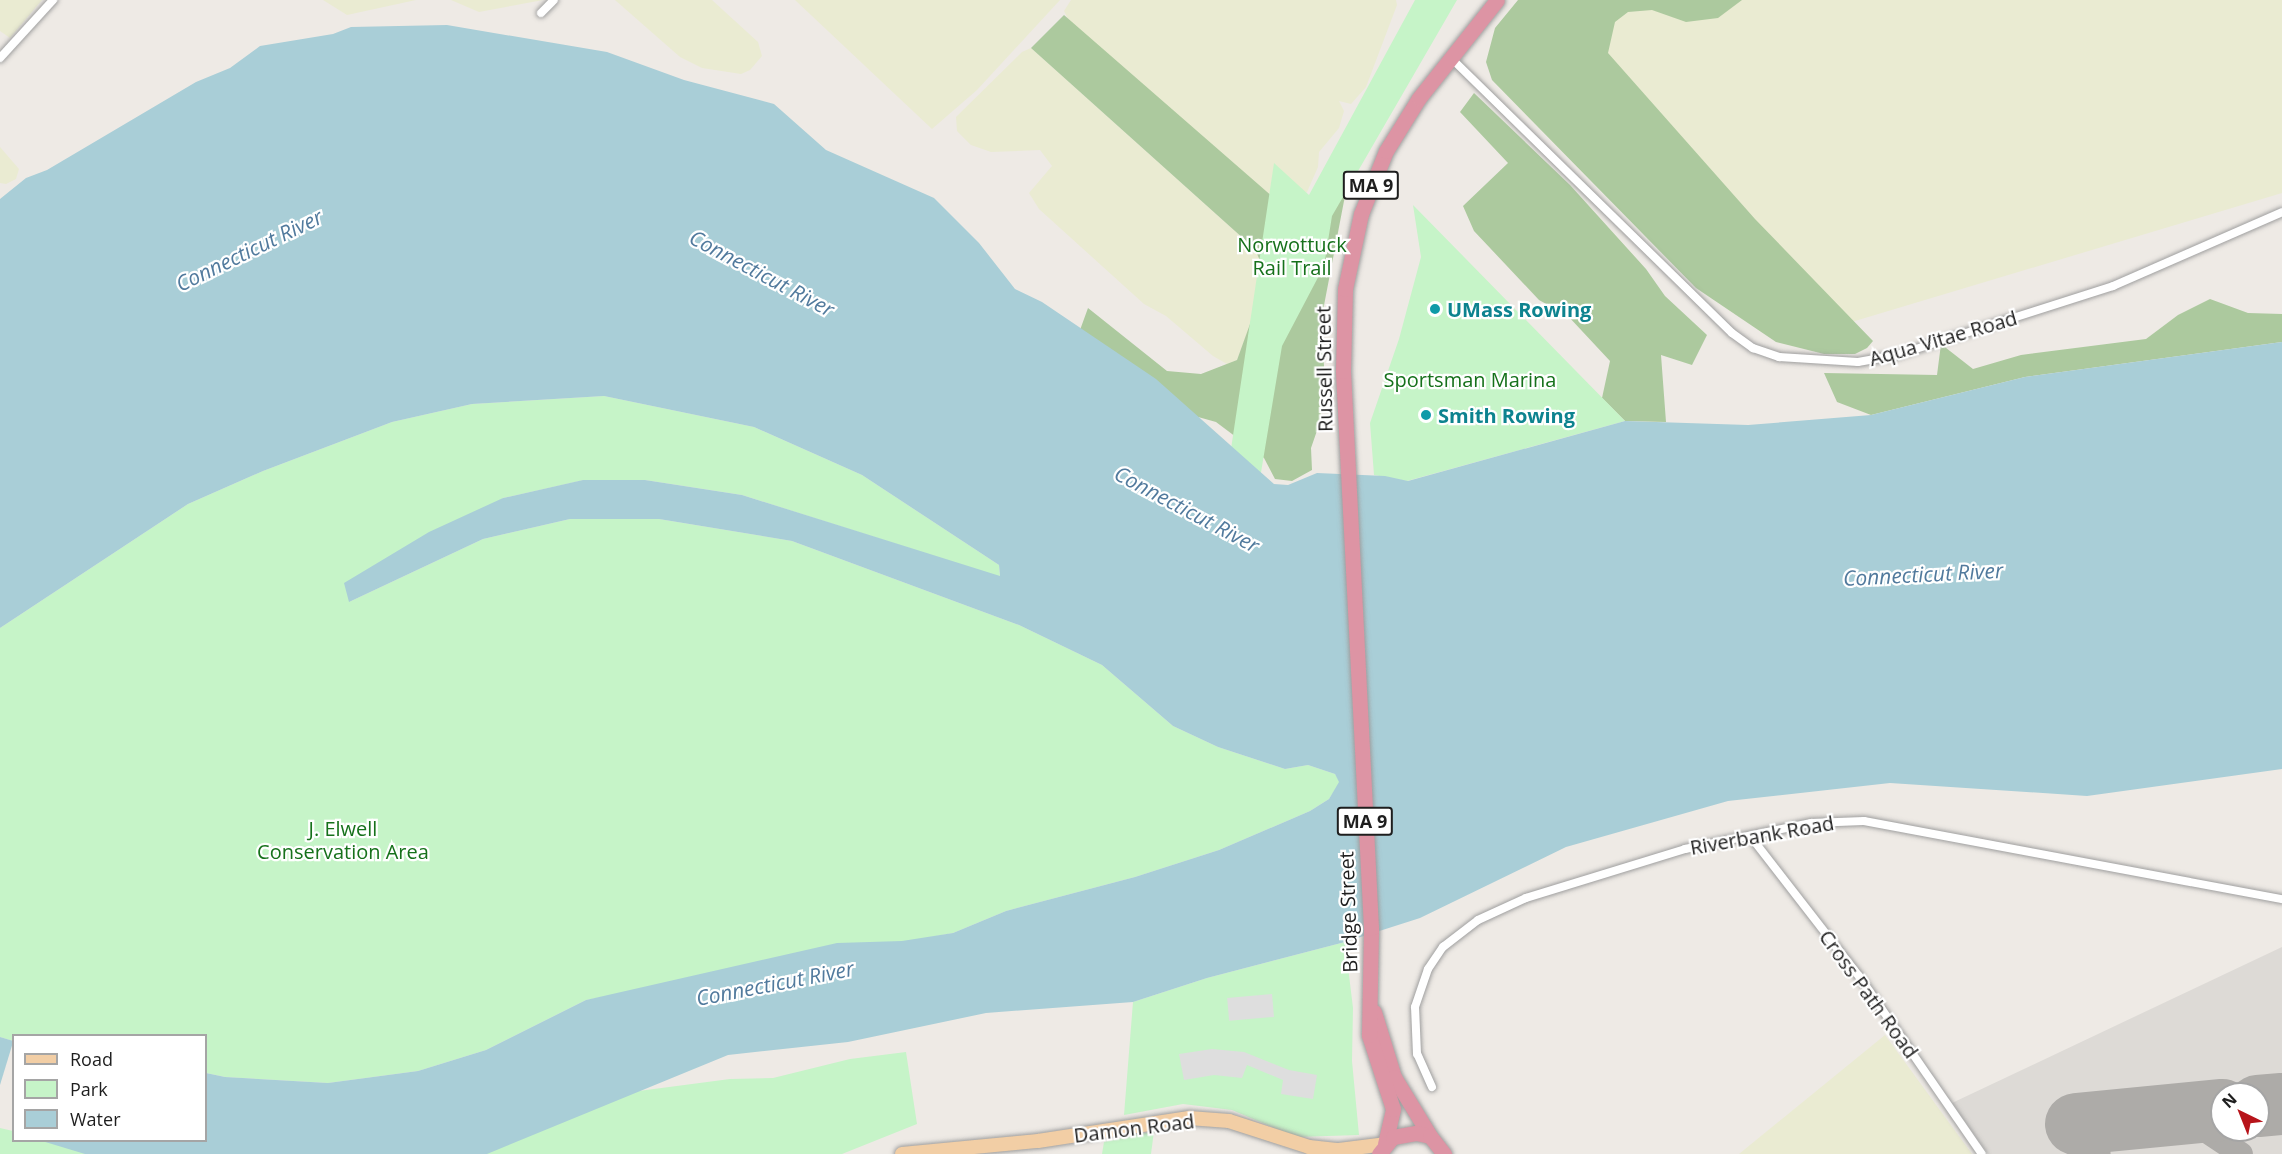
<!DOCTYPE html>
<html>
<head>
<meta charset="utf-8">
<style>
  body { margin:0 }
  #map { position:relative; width:2282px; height:1154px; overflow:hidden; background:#eeeae5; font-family:"Open Sans",sans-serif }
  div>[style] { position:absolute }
  .airport>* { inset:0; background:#dddad6 }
  .farmland>* { inset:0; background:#eaebd2 }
  .forest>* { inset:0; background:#acc99e }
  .park>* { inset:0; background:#c6f4c8 }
  .parking>* { inset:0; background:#dedede; transform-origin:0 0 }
  .water>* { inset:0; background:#a9ced7; transform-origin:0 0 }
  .taxiway>* { height:24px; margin:-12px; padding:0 12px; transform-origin:12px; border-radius:12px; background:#adaba8 }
  .runway>* { height:62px; margin:-31px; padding:0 31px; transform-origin:31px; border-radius:31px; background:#adaba8 }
  .roads { filter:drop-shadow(0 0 2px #9f9f9f) drop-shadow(0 0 2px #9f9f9f) }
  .street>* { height:8px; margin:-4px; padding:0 4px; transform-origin:4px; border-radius:4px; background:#fff }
  .primary>* { height:14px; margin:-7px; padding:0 7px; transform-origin:7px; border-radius:7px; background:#f2cea5 }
  .highway>* { height:15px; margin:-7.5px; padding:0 7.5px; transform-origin:7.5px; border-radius:7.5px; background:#dd94a4 }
  .dots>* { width:16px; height:16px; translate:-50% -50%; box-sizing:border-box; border:3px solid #fff; border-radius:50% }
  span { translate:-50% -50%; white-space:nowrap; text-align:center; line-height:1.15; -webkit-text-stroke:4.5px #fff; paint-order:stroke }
  .shield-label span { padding:2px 4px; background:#fff; border:2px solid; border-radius:4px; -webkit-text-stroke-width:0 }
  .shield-label { font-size:18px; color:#1e1e1e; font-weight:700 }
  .park-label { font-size:20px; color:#16711b }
  .culture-label { font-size:20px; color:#0d838f; font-weight:700 }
  .left { translate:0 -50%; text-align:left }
  .street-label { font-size:20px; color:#1e1e1e }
  .water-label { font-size:21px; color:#517a9d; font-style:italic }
  .legend { position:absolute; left:12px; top:1034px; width:195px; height:108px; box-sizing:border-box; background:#fff; border:2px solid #a5a5a5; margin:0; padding:8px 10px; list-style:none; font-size:18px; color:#1e1e1e }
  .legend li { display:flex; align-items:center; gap:12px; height:30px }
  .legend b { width:30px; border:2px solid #a5a5a5 }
  .north { position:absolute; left:2210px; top:1082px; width:60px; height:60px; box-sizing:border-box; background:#fff; border:2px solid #a5a5a5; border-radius:50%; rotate:317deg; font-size:16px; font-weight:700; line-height:24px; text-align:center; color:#1e1e1e }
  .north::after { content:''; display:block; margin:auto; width:21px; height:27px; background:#b7141a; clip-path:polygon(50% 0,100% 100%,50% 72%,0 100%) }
</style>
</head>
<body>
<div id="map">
  <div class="airport">
    <i style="clip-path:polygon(evenodd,2282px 947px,2282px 1154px,1988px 1154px,1952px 1103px,2282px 947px,2222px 1094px,2258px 1094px,2258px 1130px,2222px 1130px,2222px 1094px)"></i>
  </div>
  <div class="farmland">
    <i style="clip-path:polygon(0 0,42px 0,10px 38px,0 31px)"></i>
    <i style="clip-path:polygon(323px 0,416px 0,347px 15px)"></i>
    <i style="clip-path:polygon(451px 0,543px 0,479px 12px)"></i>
    <i style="clip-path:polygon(615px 0,712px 0,758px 42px,762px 56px,750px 70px,741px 74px,702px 68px,680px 57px)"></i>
    <i style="clip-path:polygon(795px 0,1060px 0,977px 90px,932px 129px)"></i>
    <i style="clip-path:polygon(1071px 0,1396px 0,1397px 5px,1366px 87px,1351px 104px,1339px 101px,1344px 111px,1339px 128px,1319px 152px,1318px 167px,1307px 192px,1286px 209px,1069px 21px,1064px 11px)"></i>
    <i style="clip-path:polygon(1608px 0,2282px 0,2282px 193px,1815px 333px,1495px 64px)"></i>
    <i style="clip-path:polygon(1031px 48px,1255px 249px,1262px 262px,1265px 286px,1237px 360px,1227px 364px,1213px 356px,1166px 316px,1144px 304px,1039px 209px,1029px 193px,1052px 166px,1040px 150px,991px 152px,971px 145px,957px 131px,956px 117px,1022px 52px)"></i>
    <i style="clip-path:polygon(0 147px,19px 169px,16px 179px,6px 184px,0 183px)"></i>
    <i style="clip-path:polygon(1885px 1035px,1972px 1154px,1739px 1154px)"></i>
  </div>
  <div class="forest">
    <i style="clip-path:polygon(1419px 0,1358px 151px,1344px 201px,1321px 321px,1324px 366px,1320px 422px,1311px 448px,1312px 470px,1292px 481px,1275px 479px,1264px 458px,1216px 422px,1191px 415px,1080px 330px,1088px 308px,1167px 371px,1201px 374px,1237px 360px,1267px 277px,1255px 249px,1031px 48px,1064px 15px,1290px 212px,1305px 204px)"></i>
    <i style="clip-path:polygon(1518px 0,1742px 0,1718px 18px,1686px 22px,1652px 10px,1628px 12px,1615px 22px,1608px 53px,1755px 219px,1873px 341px,1867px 348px,1855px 354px,1824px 354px,1776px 342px,1696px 288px,1492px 80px,1486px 62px,1495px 28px)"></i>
    <i style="clip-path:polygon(1474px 93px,1570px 185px,1646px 269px,1665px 296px,1707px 335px,1692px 365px,1661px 355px,1666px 422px,1625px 421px,1602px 398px,1610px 361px,1568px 316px,1539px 300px,1474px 231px,1463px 206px,1508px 163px,1460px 112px)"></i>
    <i style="clip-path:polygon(2210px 299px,2248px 313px,2282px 314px,2282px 342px,2025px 377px,1871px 415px,1837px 402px,1824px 373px,1937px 375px,1941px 344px,1973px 369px,2021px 355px,2146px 339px,2178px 315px)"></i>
  </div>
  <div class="park">
    <i style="clip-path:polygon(1415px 0,1457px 0,1332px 216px,1324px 266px,1282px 346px,1239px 605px,1209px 595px,1274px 163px,1309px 195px)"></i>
    <i style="clip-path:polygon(1413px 205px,1625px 421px,1407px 481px,1374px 475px,1370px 423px,1399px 339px,1421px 257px)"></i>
    <i style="clip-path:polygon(604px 396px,754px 427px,862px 475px,999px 565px,1000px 577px,742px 495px,645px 480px,584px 480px,503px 498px,349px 602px,483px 539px,570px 519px,659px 519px,792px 541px,1019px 625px,1102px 665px,1173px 726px,1218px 747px,1285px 769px,1308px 765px,1335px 774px,1340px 782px,1329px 799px,1310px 811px,1219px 850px,1135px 877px,1006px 911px,953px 933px,586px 1000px,486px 1050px,418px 1071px,328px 1083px,225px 1077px,206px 1073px,206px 1036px,14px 1036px,13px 1041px,0 1037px,0 628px,188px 504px,263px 471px,392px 422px,472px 404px)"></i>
    <i style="clip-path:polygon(1345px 942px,1353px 1008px,1352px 1061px,1359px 1135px,1296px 1137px,1232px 1110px,1183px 1104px,1124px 1115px,1133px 1002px,1207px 978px)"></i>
    <i style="clip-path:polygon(906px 1052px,917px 1124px,842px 1154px,452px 1154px,631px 1092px,730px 1079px,773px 1078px,850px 1059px)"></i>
    <i style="clip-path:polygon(0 1128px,13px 1131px,14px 1140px,44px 1141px,123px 1154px,0 1154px)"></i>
    <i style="clip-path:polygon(1154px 1131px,1151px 1154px,1102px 1154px,1104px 1142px)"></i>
  </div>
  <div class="parking">
    <i style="left:1272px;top:994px;width:23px;height:45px;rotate:85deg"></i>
    <i style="clip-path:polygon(1212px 1049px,1244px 1052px,1289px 1070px,1317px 1075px,1313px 1099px,1281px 1094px,1283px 1080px,1247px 1065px,1242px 1078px,1214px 1075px,1184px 1080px,1179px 1054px)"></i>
  </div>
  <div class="water">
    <i style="clip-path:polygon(447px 25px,607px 52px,684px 80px,774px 104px,826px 150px,934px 198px,979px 243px,1015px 289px,1042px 302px,1156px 379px,1274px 484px,1288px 485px,1317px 473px,1385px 476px,1408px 481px,1625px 421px,1748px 425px,1871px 415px,2025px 377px,2282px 342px,2282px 769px,2087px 796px,1890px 783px,1728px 801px,1566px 847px,1420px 918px,1345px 942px,1207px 978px,1133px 1002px,986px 1013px,848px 1042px,728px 1055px,487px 1154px,85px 1154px,42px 1141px,206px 1140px,206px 1073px,225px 1077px,328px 1083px,418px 1071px,486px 1050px,586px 1000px,837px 943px,902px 941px,953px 933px,1006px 911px,1135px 877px,1219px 850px,1310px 811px,1329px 799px,1339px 782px,1335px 774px,1308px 765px,1285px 769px,1218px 747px,1173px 726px,1102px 665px,1019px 625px,792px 541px,659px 519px,570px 519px,483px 539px,349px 602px,344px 583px,429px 532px,503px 498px,583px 480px,645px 480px,742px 495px,1000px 576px,999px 565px,862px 475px,754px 427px,604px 396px,472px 404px,392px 422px,263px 471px,188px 504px,0 628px,0 199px,26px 178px,47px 170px,196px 82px,230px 68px,260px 46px,333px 34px,351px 27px)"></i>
    <i style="left:0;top:1037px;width:14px;height:90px;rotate:17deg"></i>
  </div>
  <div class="taxiway">
    <i style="left:2181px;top:1114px;width:72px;rotate:33.7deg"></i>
    <i style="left:2081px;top:1124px;width:18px;rotate:77deg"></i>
    <i style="left:2085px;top:1142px;width:18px;rotate:41deg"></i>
  </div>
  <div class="runway">
    <i style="left:2258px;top:1106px;width:24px;rotate:-5deg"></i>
    <i style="left:2076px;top:1124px;width:147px;rotate:-5.5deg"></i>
  </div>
  <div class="roads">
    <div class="street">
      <i style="left:541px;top:13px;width:18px;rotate:-45deg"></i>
      <i style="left:0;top:58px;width:79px;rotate:-47.6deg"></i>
      <i style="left:1451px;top:58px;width:393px;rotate:44.4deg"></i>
      <i style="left:1732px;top:333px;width:26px;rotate:36deg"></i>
      <i style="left:1753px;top:348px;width:28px;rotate:19deg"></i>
      <i style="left:1779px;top:357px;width:79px;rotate:3.6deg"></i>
      <i style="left:1858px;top:362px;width:40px;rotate:-10deg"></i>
      <i style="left:1897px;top:355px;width:227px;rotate:-17.7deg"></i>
      <i style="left:2113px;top:286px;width:184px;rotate:-23.6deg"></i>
      <i style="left:1751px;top:837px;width:176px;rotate:52.2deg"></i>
      <i style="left:1859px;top:976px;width:216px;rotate:55.4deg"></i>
      <i style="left:1432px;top:1087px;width:36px;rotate:-114deg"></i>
      <i style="left:1417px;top:1054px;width:47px;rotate:-92.4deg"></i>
      <i style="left:1415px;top:1007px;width:40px;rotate:-71.1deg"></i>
      <i style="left:1428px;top:969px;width:27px;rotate:-56deg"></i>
      <i style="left:1443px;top:947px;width:44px;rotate:-37.6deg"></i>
      <i style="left:1478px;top:920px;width:53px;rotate:-24.6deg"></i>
      <i style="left:1526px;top:898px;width:166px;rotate:-17.1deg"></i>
      <i style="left:1685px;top:849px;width:129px;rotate:-11.7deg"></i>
      <i style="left:1811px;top:823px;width:53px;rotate:-2.2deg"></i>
      <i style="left:1864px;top:821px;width:425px;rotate:10.6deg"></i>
    </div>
    <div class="primary">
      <i style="left:902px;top:1154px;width:137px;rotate:-5.5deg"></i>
      <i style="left:1038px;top:1141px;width:153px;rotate:-8.7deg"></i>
      <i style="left:1189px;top:1118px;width:40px;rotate:4.3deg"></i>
      <i style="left:1229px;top:1121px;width:84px;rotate:18deg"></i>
      <i style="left:1309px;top:1147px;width:30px;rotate:6deg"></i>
      <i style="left:1339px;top:1150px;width:46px;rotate:-7.4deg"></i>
    </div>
    <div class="highway">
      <i style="left:1374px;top:1012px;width:68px;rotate:72.9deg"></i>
      <i style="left:1394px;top:1077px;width:69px;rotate:58.6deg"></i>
      <i style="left:1385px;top:1144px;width:36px;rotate:-77deg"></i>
      <i style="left:1393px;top:1109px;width:78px;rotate:-108deg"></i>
      <i style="left:1369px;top:1035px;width:107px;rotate:-88.9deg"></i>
      <i style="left:1371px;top:928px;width:558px;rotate:-92.88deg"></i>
      <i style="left:1343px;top:371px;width:82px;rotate:-88.6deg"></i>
      <i style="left:1345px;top:289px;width:77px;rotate:-78deg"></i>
      <i style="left:1361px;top:214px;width:68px;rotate:-68.4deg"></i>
      <i style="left:1386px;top:151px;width:62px;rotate:-58.1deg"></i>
      <i style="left:1419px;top:98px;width:125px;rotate:-51.5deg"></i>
      <i style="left:1379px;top:1154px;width:22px;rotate:-51deg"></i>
      <i style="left:1393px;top:1137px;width:23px;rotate:-10deg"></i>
      <i style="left:1416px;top:1133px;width:14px;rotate:12deg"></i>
      <i style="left:1430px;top:1136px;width:23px;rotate:52deg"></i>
    </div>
  </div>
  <div class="dots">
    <i style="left:1435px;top:309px;background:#0f9aa8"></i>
    <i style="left:1426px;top:415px;background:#0f9aa8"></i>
  </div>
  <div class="shield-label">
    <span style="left:1371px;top:185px">MA 9</span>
    <span style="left:1365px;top:821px">MA 9</span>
  </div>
  <div class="park-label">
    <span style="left:1292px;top:256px">Norwottuck<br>Rail Trail</span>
    <span style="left:1470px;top:379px">Sportsman Marina</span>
    <span style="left:343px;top:840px">J. Elwell<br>Conservation Area</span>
  </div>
  <div class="culture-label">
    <span class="left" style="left:1447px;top:309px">UMass Rowing</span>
    <span class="left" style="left:1438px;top:415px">Smith Rowing</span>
  </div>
  <div class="street-label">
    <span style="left:1943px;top:338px;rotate:-16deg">Aqua Vitae Road</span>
    <span style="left:1324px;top:369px;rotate:-91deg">Russell Street</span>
    <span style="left:1762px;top:835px;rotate:-10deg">Riverbank Road</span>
    <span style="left:1348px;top:912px;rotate:-92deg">Bridge Street</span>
    <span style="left:1869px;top:994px;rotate:54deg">Cross Path Road</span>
    <span style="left:1134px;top:1128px;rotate:-7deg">Damon Road</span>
  </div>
  <div class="water-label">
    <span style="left:249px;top:250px;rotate:-26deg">Connecticut River</span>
    <span style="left:762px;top:273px;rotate:28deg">Connecticut River</span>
    <span style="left:1187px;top:509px;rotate:28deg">Connecticut River</span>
    <span style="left:1923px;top:574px;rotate:-3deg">Connecticut River</span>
    <span style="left:775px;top:983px;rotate:-11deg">Connecticut River</span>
  </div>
  <ul class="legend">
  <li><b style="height:8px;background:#f2cea5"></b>Road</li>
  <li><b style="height:16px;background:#c6f4c8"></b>Park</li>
  <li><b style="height:16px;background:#a9ced7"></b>Water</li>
  </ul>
  <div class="north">N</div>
</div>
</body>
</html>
